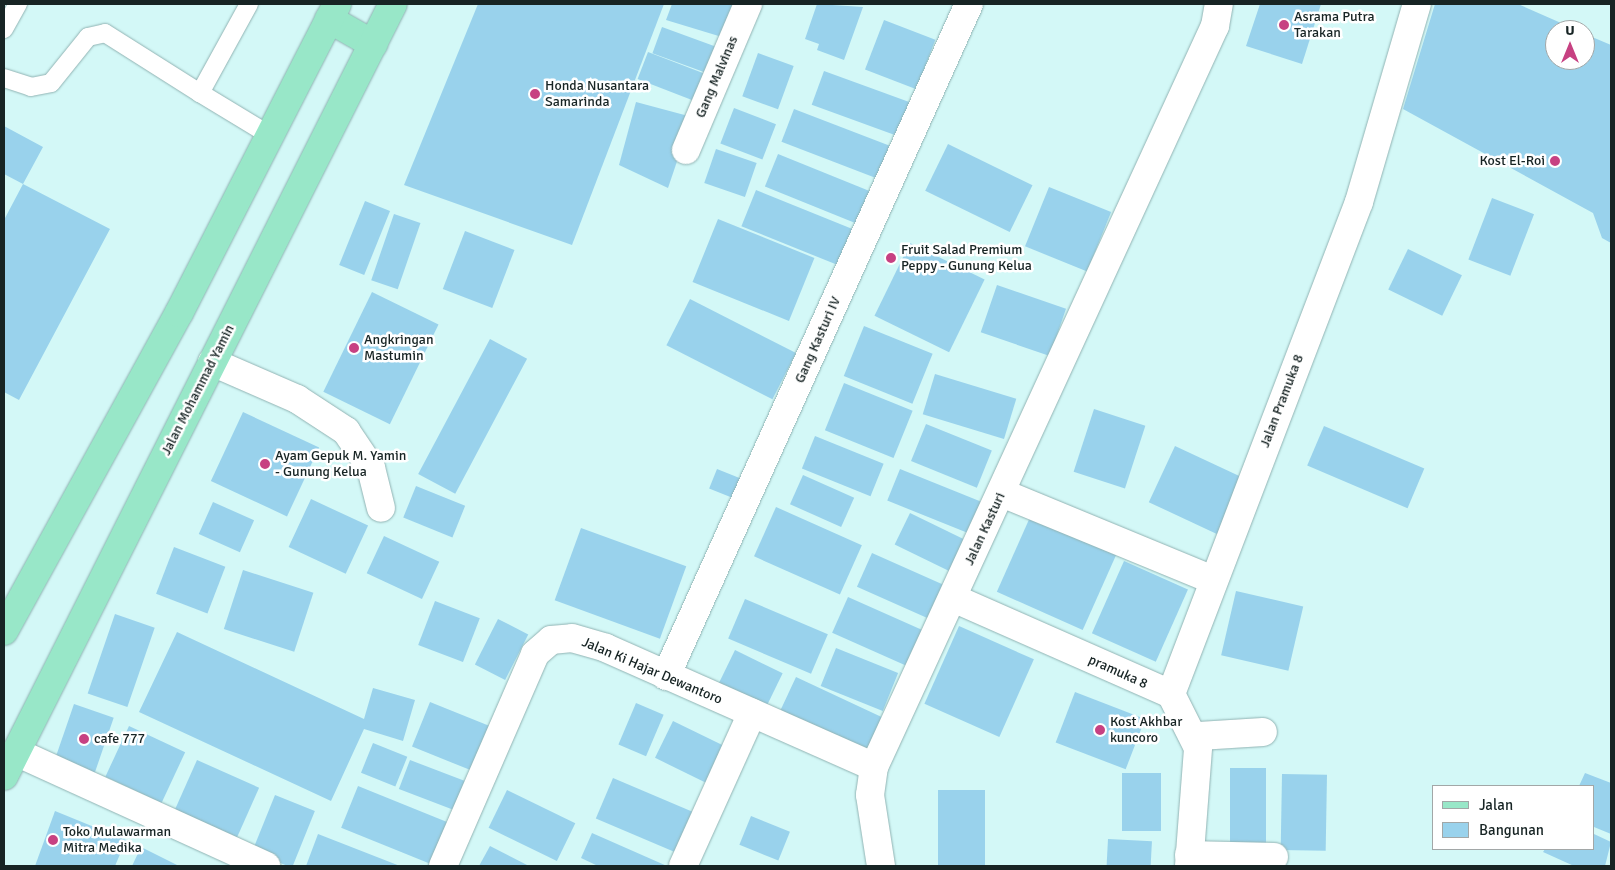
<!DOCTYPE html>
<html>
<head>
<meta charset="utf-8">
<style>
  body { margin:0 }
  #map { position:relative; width:1615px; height:870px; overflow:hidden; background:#d3f8f7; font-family:Signika,sans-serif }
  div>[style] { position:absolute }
  .building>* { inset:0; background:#99d2ec; transform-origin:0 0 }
  .roads { filter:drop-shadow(0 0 1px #91b3b3) drop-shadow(0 0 1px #91b3b3) }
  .lane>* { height:18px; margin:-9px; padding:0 9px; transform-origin:9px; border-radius:9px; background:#fff }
  .street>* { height:28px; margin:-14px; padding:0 14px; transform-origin:14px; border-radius:14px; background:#fff }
  .primary>* { height:28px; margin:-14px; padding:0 14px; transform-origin:14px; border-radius:14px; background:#98e7c8 }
  .dots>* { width:14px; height:14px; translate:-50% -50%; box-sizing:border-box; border:2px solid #fff; border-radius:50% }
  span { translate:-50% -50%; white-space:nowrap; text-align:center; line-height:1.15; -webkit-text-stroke:5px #fff; paint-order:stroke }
  .poi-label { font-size:14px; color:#172424 }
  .left { translate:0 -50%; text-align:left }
  .right { translate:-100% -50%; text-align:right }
  .street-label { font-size:14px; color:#172424 }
  .frame { position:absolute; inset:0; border:5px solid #172424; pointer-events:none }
  .legend { position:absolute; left:1432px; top:785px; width:162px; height:65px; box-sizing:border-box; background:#fff; border:1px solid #a2a7a7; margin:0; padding:6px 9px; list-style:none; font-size:15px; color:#172424 }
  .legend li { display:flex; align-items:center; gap:10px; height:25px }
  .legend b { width:25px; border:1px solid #a2a7a7 }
  .north { position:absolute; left:1545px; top:20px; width:50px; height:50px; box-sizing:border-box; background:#fff; border:1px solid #a2a7a7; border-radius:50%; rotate:0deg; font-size:14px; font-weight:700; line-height:20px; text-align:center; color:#172424 }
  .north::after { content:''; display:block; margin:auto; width:18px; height:22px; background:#c74182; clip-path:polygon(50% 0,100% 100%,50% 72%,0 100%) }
</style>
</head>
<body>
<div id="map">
  <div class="building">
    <i style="clip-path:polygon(478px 4px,664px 4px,572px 245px,404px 185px)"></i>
    <i style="clip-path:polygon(672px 4px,733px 4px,722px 37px,666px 20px)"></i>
    <i style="clip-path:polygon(817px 4px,863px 7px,844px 60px,817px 50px,819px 44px,805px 39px)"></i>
    <i style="clip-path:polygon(1260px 4px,1321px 4px,1302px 64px,1246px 46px)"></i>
    <i style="clip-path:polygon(1435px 4px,1518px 4px,1577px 30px,1555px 30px,1555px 60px,1585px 60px,1585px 34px,1611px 45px,1611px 243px,1602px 238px,1593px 213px,1403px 109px)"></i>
    <i style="left:884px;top:20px;width:55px;height:53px;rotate:21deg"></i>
    <i style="left:662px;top:27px;width:59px;height:28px;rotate:20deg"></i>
    <i style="left:648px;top:52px;width:63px;height:29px;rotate:21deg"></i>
    <i style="left:758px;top:53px;width:38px;height:46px;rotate:20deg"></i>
    <i style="left:824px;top:71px;width:98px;height:36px;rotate:20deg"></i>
    <i style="clip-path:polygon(636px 102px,692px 117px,668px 188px,619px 165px)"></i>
    <i style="left:734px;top:108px;width:45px;height:38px;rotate:21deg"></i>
    <i style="left:794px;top:109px;width:113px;height:35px;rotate:21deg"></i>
    <i style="clip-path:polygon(4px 126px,43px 147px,23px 184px,110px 229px,19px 400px,4px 392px,4px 220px,23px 184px,4px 174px)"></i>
    <i style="left:948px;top:144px;width:94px;height:52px;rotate:26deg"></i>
    <i style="left:716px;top:149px;width:43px;height:36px;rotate:19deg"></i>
    <i style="left:778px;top:154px;width:106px;height:35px;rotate:22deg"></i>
    <i style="left:1049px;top:187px;width:67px;height:64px;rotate:22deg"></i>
    <i style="left:756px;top:190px;width:108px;height:39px;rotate:22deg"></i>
    <i style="left:1492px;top:198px;width:45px;height:66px;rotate:21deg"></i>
    <i style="left:365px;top:201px;width:27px;height:69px;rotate:22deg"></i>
    <i style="left:394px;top:214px;width:28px;height:70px;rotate:19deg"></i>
    <i style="left:718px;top:219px;width:104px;height:68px;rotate:22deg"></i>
    <i style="left:465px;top:231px;width:53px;height:62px;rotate:21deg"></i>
    <i style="left:910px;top:243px;width:83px;height:81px;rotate:26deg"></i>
    <i style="left:1408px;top:249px;width:60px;height:45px;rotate:26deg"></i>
    <i style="left:997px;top:285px;width:73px;height:50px;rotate:19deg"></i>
    <i style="left:372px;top:292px;width:74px;height:111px;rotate:26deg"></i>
    <i style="left:690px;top:299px;width:119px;height:52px;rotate:27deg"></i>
    <i style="left:864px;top:326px;width:74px;height:54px;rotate:22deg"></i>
    <i style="left:490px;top:339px;width:42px;height:153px;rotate:28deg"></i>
    <i style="left:935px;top:374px;width:85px;height:42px;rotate:17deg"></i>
    <i style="left:844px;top:383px;width:74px;height:51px;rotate:22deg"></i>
    <i style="left:1094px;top:409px;width:54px;height:66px;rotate:18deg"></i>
    <i style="left:243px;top:412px;width:84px;height:76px;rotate:25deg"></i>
    <i style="left:926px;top:424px;width:71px;height:40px;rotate:22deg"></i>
    <i style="left:1324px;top:426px;width:109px;height:43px;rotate:23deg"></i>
    <i style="left:815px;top:436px;width:74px;height:35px;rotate:22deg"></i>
    <i style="left:1175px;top:446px;width:78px;height:62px;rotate:25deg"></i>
    <i style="left:717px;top:469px;width:31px;height:21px;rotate:22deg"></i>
    <i style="left:900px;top:469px;width:87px;height:34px;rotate:22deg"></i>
    <i style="left:803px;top:475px;width:56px;height:32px;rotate:24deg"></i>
    <i style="left:416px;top:486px;width:53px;height:34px;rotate:22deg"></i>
    <i style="left:311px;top:499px;width:63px;height:53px;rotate:25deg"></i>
    <i style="left:213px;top:502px;width:45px;height:35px;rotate:24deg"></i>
    <i style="left:776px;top:507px;width:94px;height:54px;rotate:24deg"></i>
    <i style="left:910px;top:513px;width:64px;height:35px;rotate:26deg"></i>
    <i style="left:1031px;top:515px;width:94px;height:84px;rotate:24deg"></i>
    <i style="left:581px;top:528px;width:112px;height:77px;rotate:20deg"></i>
    <i style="left:384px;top:536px;width:61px;height:41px;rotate:25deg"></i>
    <i style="left:174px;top:547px;width:55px;height:50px;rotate:21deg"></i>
    <i style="left:872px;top:553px;width:85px;height:37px;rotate:24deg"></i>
    <i style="left:1124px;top:561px;width:70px;height:79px;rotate:24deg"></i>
    <i style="left:243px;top:570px;width:74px;height:62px;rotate:18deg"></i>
    <i style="left:1236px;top:591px;width:69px;height:66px;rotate:13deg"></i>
    <i style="left:848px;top:597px;width:85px;height:39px;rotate:24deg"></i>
    <i style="left:745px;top:599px;width:90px;height:43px;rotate:23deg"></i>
    <i style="left:435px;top:601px;width:48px;height:47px;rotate:21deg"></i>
    <i style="left:115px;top:614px;width:42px;height:84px;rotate:19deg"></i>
    <i style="left:498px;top:619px;width:34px;height:51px;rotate:27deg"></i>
    <i style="left:959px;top:626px;width:82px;height:85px;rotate:24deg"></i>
    <i style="clip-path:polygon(177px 632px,364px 719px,373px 688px,415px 700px,403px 741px,364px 729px,331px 801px,139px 712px)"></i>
    <i style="left:836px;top:648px;width:67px;height:41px;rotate:22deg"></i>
    <i style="left:735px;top:650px;width:53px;height:38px;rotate:26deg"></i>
    <i style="left:796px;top:677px;width:95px;height:37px;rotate:25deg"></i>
    <i style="left:1075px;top:692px;width:75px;height:54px;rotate:21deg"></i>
    <i style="left:430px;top:702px;width:71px;height:48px;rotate:22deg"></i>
    <i style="left:636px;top:703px;width:30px;height:45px;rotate:23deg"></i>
    <i style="left:74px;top:704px;width:42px;height:59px;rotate:19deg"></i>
    <i style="left:673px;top:721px;width:60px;height:41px;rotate:26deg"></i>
    <i style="left:129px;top:726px;width:62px;height:56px;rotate:25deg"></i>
    <i style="left:373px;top:743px;width:37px;height:32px;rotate:22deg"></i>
    <i style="left:197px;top:760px;width:68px;height:61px;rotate:24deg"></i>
    <i style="left:410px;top:760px;width:61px;height:31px;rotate:21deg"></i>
    <i style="left:1230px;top:768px;width:36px;height:78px"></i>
    <i style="left:1122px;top:773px;width:39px;height:58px"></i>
    <i style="clip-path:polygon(1585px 773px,1611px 783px,1611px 834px,1594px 827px,1594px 786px,1579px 786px)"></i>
    <i style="left:1282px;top:774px;width:45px;height:76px;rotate:1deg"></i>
    <i style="left:613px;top:778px;width:87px;height:44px;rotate:23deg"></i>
    <i style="left:358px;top:786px;width:98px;height:45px;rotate:22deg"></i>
    <i style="left:507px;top:790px;width:76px;height:42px;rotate:26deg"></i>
    <i style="left:938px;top:790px;width:47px;height:76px"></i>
    <i style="left:275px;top:795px;width:43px;height:61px;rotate:22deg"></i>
    <i style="clip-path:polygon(55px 811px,126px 840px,115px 866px,35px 866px)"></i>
    <i style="left:751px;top:816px;width:42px;height:31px;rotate:22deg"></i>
    <i style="clip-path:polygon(592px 833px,667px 866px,598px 866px,581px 858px)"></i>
    <i style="clip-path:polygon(318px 834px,400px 866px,306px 866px)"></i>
    <i style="clip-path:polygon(1594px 834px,1611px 842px,1605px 866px,1574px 866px,1543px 852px,1545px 849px,1594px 849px)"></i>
    <i style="left:1108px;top:839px;width:44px;height:27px;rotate:3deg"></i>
    <i style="clip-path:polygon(490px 846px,529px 866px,479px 866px)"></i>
    <i style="clip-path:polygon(141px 847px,179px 866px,132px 866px)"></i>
  </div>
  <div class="roads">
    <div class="lane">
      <i style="left:249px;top:4px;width:102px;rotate:118.8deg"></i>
      <i style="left:200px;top:93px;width:83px;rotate:31.2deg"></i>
      <i style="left:4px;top:29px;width:29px;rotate:-61deg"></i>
      <i style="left:4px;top:78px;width:28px;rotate:18deg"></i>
      <i style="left:31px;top:87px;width:20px;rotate:-11deg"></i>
      <i style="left:51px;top:83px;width:59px;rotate:-51.2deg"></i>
      <i style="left:88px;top:37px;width:17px;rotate:-13deg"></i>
      <i style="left:105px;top:33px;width:112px;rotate:32.3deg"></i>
    </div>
    <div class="street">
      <i style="left:686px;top:150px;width:159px;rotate:-67deg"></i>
      <i style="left:212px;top:362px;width:93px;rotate:23.5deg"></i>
      <i style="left:297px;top:399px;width:59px;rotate:33.1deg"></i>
      <i style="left:346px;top:431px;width:45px;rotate:56deg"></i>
      <i style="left:371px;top:468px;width:41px;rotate:76deg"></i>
      <i style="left:1002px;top:493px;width:228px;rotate:22.4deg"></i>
      <i style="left:953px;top:598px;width:238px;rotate:23.8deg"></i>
      <i style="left:1171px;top:694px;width:527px;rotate:-69.09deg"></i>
      <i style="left:1359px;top:202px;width:206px;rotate:-73.7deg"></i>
      <i style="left:666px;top:676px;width:737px;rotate:-65.73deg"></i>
      <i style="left:1171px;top:694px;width:56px;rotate:63.4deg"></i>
      <i style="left:16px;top:752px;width:275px;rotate:24.5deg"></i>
      <i style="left:1189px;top:855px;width:85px;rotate:1.3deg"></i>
      <i style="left:443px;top:866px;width:231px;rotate:-66.5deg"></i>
      <i style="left:535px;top:654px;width:21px;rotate:-41deg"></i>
      <i style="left:551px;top:640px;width:21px;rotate:-5deg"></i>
      <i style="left:572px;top:638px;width:35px;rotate:16deg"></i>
      <i style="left:606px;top:648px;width:293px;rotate:23.9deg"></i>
      <i style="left:683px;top:866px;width:168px;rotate:-65.7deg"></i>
      <i style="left:881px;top:866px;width:72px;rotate:-98.8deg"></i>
      <i style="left:870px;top:795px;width:28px;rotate:-82deg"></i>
      <i style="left:874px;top:767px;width:816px;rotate:-65.29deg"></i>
      <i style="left:1215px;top:26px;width:22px;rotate:-80deg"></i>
      <i style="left:1189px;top:866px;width:130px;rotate:-85.6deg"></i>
      <i style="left:1199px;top:736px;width:64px;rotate:-3.6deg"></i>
    </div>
    <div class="primary">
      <i style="left:329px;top:19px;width:51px;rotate:29.6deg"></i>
      <i style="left:4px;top:631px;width:363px;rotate:-61.2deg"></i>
      <i style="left:179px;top:313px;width:347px;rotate:-62.9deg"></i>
      <i style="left:4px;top:776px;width:864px;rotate:-63.26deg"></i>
    </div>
  </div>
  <div class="dots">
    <i style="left:1284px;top:25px;background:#c74182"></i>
    <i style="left:535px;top:94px;background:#c74182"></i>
    <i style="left:1555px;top:161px;background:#c74182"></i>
    <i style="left:891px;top:258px;background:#c74182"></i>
    <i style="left:354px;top:348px;background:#c74182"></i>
    <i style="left:265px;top:464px;background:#c74182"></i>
    <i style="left:1100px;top:730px;background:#c74182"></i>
    <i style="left:84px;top:739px;background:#c74182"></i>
    <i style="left:53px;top:840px;background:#c74182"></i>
  </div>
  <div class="poi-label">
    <span class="left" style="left:1294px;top:25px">Asrama Putra<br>Tarakan</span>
    <span class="left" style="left:545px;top:94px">Honda Nusantara<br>Samarinda</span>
    <span class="right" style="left:1545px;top:161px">Kost El-Roi</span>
    <span class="left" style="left:901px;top:258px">Fruit Salad Premium<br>Peppy - Gunung Kelua</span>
    <span class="left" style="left:364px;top:348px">Angkringan<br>Mastumin</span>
    <span class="left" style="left:275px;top:464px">Ayam Gepuk M. Yamin<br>- Gunung Kelua</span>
    <span class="left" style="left:1110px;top:730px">Kost Akhbar<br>kuncoro</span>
    <span class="left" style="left:94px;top:739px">cafe 777</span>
    <span class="left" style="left:63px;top:840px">Toko Mulawarman<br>Mitra Medika</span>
  </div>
  <div class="street-label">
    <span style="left:717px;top:77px;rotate:-67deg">Gang Malvinas</span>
    <span style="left:818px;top:340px;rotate:-66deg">Gang Kasturi IV</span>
    <span style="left:198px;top:390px;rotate:-63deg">Jalan Mohammad Yamin</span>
    <span style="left:1282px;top:401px;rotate:-69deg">Jalan Pramuka 8</span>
    <span style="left:985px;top:529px;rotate:-65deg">Jalan Kasturi</span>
    <span style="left:652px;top:671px;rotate:23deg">Jalan Ki Hajar Dewantoro</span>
    <span style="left:1118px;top:672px;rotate:24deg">pramuka 8</span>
  </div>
  <div class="frame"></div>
  <ul class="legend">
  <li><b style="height:6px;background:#98e7c8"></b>Jalan</li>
  <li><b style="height:14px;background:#99d2ec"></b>Bangunan</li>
  </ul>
  <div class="north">U</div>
</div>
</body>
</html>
